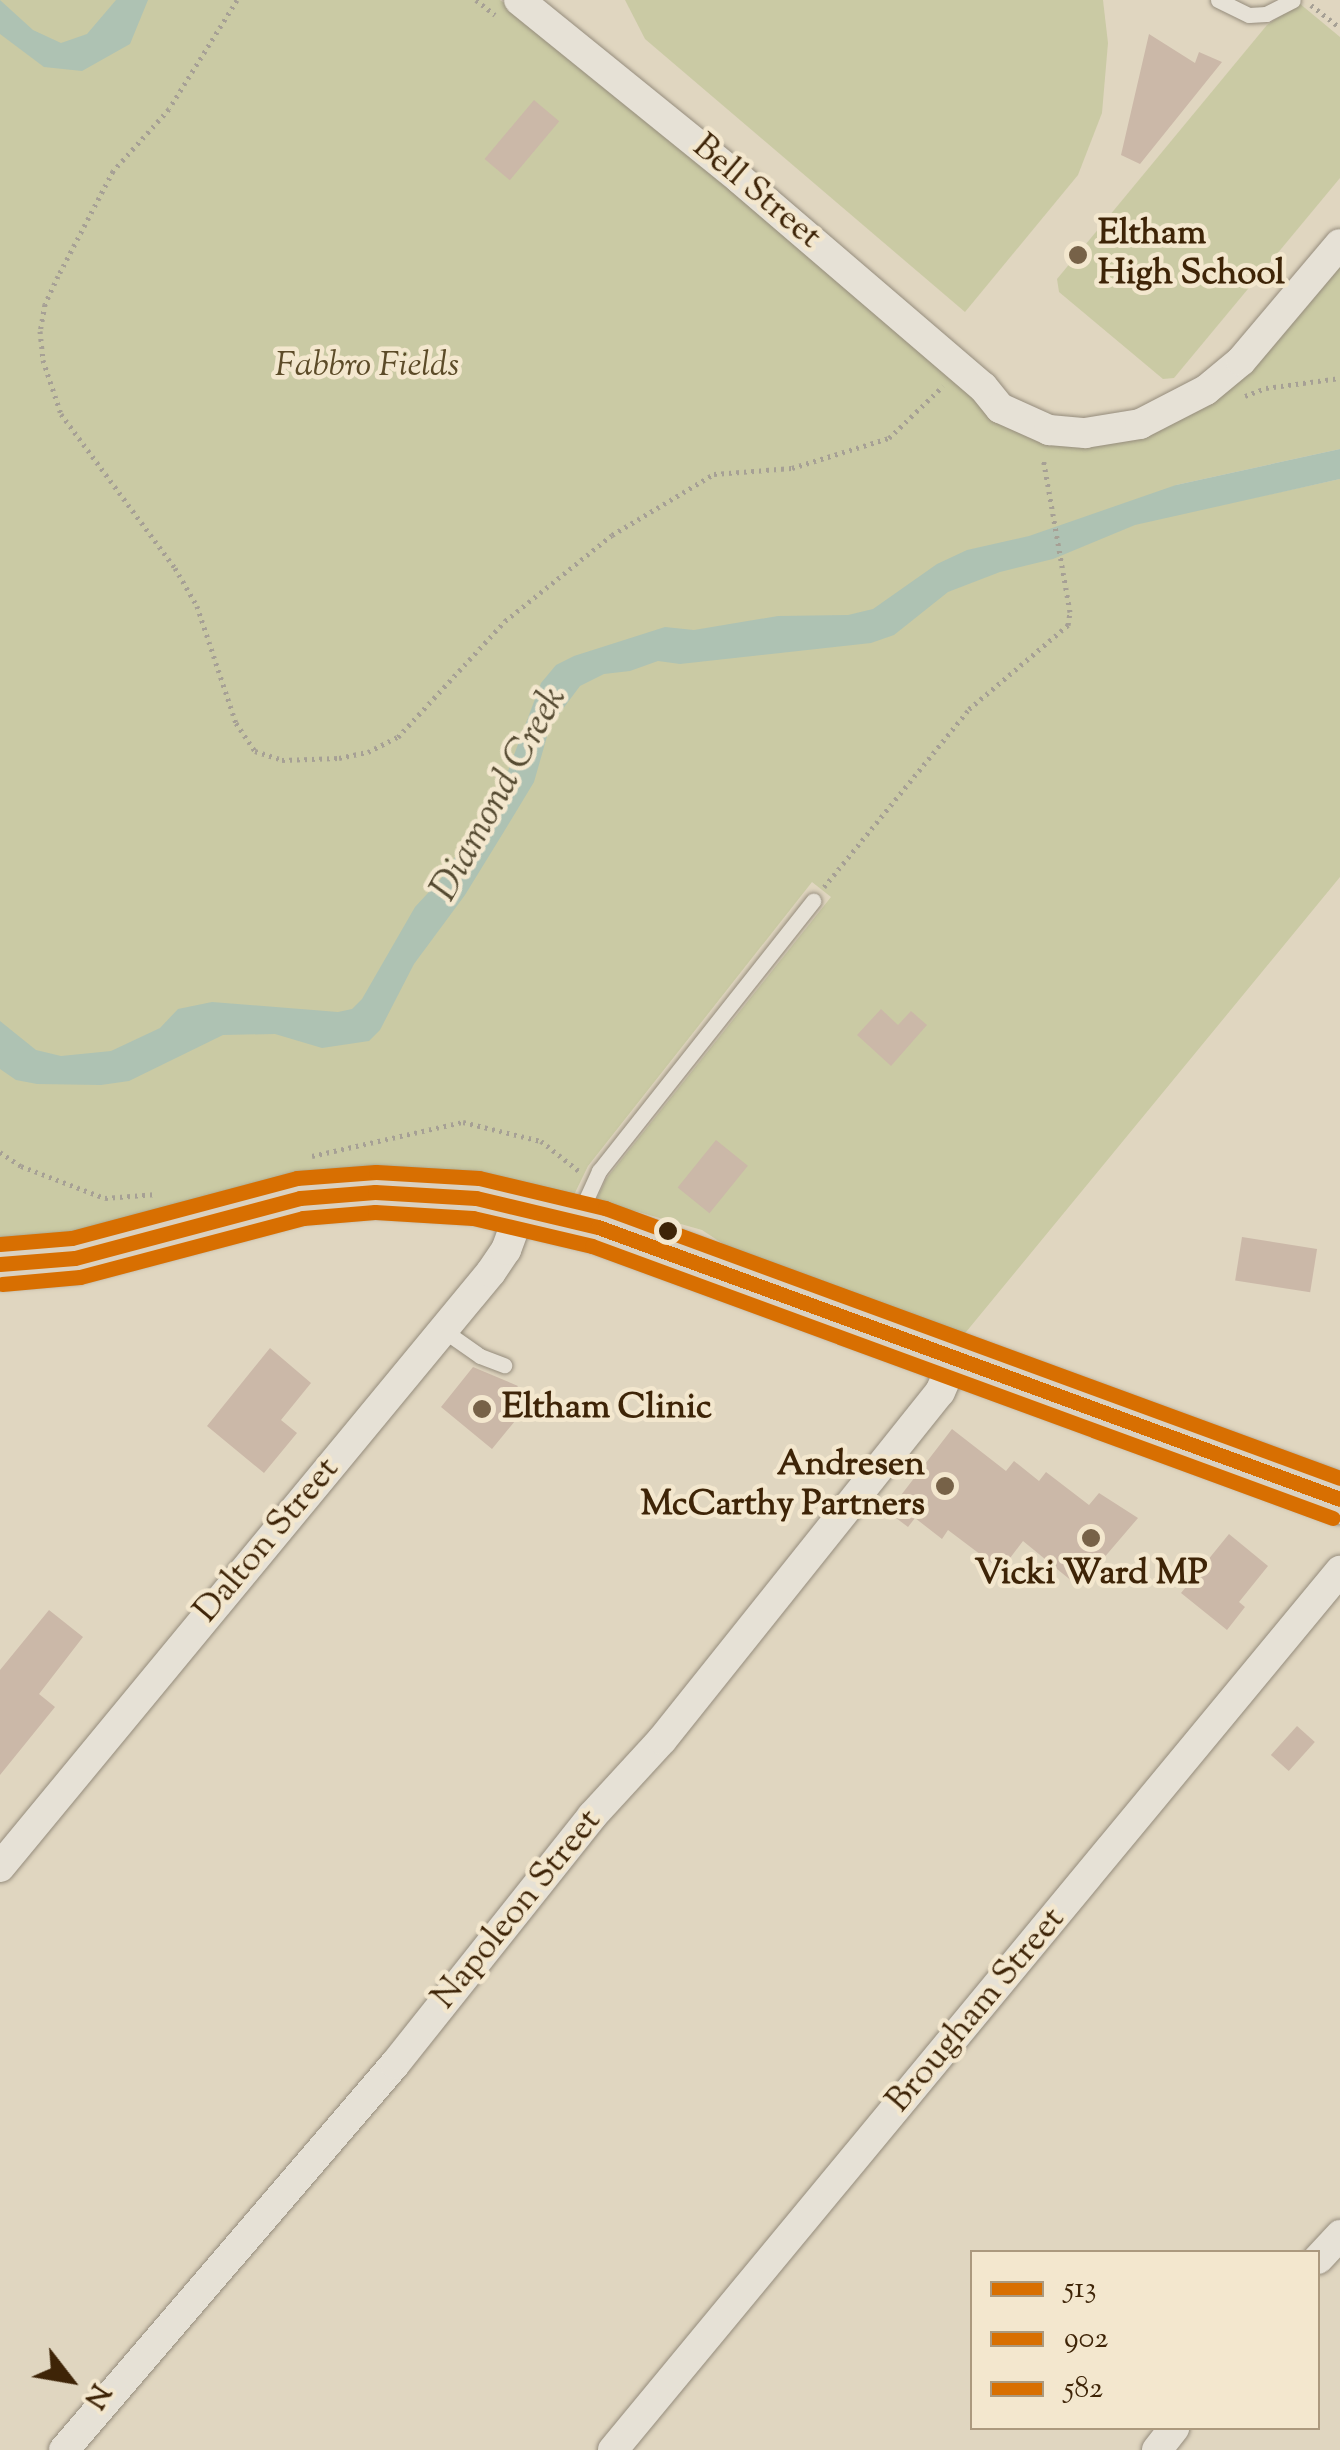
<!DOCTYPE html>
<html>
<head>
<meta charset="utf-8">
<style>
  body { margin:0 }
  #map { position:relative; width:1340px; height:2450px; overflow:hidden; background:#e0d6c0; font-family:"Sorts Mill Goudy",serif }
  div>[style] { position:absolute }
  .green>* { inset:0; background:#cacaa4 }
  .water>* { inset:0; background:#aec2b3 }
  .building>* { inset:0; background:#cbb8a8; transform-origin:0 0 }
  .path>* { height:5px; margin-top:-2.5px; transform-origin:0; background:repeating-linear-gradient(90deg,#a6a095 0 2.5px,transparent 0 7.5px) }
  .roads { filter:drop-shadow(0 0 2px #958c7c) drop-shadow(0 0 2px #958c7c) }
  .service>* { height:15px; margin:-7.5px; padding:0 7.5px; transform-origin:7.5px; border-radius:7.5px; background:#e6e1d6 }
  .minor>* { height:30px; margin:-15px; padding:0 15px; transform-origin:15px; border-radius:15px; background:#e6e1d6 }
  .primary>* { height:50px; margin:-25px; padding:0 25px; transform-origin:25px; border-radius:25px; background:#dad1c1 }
  .bus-1>* { height:15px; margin:-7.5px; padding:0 7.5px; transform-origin:7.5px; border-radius:7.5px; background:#d86f01 }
  .bus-2>* { height:15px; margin:-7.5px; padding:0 7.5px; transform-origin:7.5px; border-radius:7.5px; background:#d86f01 }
  .bus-3>* { height:15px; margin:-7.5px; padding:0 7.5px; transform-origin:7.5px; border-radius:7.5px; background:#d86f01 }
  .dots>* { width:28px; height:28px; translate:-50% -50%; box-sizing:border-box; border:5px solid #f3e7ce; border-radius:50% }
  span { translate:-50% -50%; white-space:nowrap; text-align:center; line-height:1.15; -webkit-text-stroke:9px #f3e7ce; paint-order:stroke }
  .street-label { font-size:35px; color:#3e2407 }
  .poi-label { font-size:35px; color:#3e2407; font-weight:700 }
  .left { translate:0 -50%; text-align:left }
  .right { translate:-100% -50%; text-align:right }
  .park-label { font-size:35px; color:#5c4b28; font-style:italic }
  .water-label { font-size:38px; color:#554a31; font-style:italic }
  .legend { position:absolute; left:970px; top:2250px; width:350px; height:180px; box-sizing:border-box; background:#f3e7ce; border:2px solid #ab997e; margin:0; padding:12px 18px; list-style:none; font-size:30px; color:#3e2407 }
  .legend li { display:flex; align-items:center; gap:20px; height:50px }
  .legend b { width:50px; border:2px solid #ab997e }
  .north { position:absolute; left:20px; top:2330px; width:100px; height:100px; -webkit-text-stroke:8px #f3e7ce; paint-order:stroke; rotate:121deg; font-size:28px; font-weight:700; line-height:40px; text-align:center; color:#3e2407 }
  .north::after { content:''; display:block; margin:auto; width:35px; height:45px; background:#3e2407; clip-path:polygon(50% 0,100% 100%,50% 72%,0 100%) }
</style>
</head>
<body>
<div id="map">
  <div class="green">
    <i style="clip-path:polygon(0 0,500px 0,677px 142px,988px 409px,1131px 435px,1340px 263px,1340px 449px,1176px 485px,1169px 516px,1340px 479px,1340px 877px,957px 1343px,761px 1269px,702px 1230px,635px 1211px,593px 1207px,606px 1179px,831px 897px,812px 882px,588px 1166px,572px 1199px,229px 1198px,0 1249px)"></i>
    <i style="clip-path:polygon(625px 0,1103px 0,1108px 43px,1102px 113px,1078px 175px,965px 312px,645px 39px)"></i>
    <i style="clip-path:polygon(1299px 3px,1340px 37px,1340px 178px,1174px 378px,1163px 379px,1059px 292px,1057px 279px,1267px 25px)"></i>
  </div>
  <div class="water">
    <i style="clip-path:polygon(0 0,33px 30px,61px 43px,87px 34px,116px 0,148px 0,130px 44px,82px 71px,44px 67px,0 34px)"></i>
    <i style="clip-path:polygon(1340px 449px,1340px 479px,1135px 525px,1053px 559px,1000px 572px,948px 592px,894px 635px,871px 643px,680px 664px,658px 661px,630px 671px,604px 674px,580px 686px,550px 726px,534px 782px,508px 825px,465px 895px,414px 964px,380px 1030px,369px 1041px,322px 1048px,275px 1034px,223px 1035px,129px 1081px,101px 1085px,37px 1084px,16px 1080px,0 1069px,0 1021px,36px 1050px,61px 1056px,111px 1051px,160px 1028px,178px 1009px,212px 1002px,338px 1012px,352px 1009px,362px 999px,415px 907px,440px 880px,485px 811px,508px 771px,541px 683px,556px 665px,574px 656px,665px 627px,694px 630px,778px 616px,848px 615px,873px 609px,937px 564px,967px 550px,1029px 536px,1176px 485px)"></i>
  </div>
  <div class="building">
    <i style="clip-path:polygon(1149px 34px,1195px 63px,1199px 52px,1222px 62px,1140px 164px,1121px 155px)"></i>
    <i style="left:534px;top:100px;width:33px;height:77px;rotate:40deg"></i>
    <i style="clip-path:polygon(881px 1009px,898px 1025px,911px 1011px,927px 1025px,891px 1066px,857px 1035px)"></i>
    <i style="left:716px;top:1140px;width:41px;height:61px;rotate:39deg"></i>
    <i style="left:1242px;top:1237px;width:76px;height:44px;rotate:9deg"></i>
    <i style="clip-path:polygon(270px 1348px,311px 1383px,281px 1420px,297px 1433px,264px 1473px,207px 1426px)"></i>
    <i style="clip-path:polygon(473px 1367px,518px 1386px,509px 1398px,524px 1410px,492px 1449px,441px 1407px)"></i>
    <i style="clip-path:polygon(952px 1429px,1006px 1471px,1014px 1461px,1039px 1481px,1046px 1472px,1089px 1505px,1099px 1493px,1138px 1518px,1079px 1587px,1023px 1541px,1001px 1570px,948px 1530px,942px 1539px,915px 1518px,908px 1527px,888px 1512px)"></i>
    <i style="clip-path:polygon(1229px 1534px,1268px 1566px,1239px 1602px,1245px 1607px,1227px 1630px,1181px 1593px)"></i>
    <i style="clip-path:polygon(49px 1610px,83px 1637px,39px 1694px,55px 1707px,0 1775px,0 1670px)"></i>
    <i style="left:1297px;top:1726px;width:24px;height:39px;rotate:42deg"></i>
  </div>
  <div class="path">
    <i style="left:237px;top:0;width:128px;rotate:122deg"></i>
    <i style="left:169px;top:109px;width:84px;rotate:132.1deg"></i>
    <i style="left:113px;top:171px;width:119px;rotate:117.6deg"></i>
    <i style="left:58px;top:276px;width:31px;rotate:115deg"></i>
    <i style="left:45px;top:304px;width:27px;rotate:100deg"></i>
    <i style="left:40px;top:331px;width:29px;rotate:84deg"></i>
    <i style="left:43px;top:360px;width:57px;rotate:71.6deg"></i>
    <i style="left:61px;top:414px;width:192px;rotate:53.5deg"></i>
    <i style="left:175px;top:568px;width:44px;rotate:59.9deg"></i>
    <i style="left:197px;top:606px;width:123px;rotate:71.6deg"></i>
    <i style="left:236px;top:723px;width:34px;rotate:56deg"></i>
    <i style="left:255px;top:751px;width:28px;rotate:18deg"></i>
    <i style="left:282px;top:760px;width:57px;rotate:-2deg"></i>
    <i style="left:339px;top:758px;width:30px;rotate:-12deg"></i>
    <i style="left:368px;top:752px;width:34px;rotate:-27deg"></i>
    <i style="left:398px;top:737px;width:158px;rotate:-47.3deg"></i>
    <i style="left:505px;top:621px;width:137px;rotate:-38.8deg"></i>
    <i style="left:612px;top:535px;width:119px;rotate:-30.9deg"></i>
    <i style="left:714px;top:474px;width:78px;rotate:-4.4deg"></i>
    <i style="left:792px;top:468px;width:102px;rotate:-17.2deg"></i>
    <i style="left:889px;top:438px;width:75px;rotate:-43.9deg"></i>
    <i style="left:476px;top:0;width:24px;rotate:38deg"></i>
    <i style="left:1311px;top:5px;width:37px;rotate:38deg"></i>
    <i style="left:1245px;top:396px;width:22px;rotate:-21deg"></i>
    <i style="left:1266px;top:388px;width:75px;rotate:-7.7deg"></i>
    <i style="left:824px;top:887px;width:230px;rotate:-50.8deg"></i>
    <i style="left:969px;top:709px;width:130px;rotate:-40.3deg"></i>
    <i style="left:1068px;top:625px;width:13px;rotate:-81deg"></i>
    <i style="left:1070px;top:612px;width:156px;rotate:-99.9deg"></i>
    <i style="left:0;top:1152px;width:25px;rotate:34deg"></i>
    <i style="left:21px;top:1166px;width:90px;rotate:20.9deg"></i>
    <i style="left:105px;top:1198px;width:52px;rotate:-4.4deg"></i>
    <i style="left:312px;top:1156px;width:155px;rotate:-12.7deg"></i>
    <i style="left:463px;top:1122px;width:80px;rotate:13.7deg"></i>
    <i style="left:541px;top:1141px;width:48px;rotate:38.3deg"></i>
  </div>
  <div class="roads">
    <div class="service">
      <i style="left:1218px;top:0;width:34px;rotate:26deg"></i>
      <i style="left:1249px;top:15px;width:17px;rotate:-3deg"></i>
      <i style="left:1266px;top:14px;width:30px;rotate:-27deg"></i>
      <i style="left:578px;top:1217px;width:51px;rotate:-65.5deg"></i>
      <i style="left:599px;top:1171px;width:345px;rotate:-51.6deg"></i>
      <i style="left:443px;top:1330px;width:45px;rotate:35.1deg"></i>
      <i style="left:480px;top:1356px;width:26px;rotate:21deg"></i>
    </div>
    <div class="minor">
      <i style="left:519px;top:0;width:284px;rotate:39deg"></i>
      <i style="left:740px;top:179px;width:320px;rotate:40.6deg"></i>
      <i style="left:983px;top:387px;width:27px;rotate:51deg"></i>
      <i style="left:1000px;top:408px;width:54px;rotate:24.2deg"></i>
      <i style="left:1049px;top:430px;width:36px;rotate:5deg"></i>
      <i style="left:1085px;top:433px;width:56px;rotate:-9.3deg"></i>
      <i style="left:1140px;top:424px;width:74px;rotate:-27.3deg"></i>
      <i style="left:1206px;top:390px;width:45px;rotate:-39.6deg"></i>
      <i style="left:1241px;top:361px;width:153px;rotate:-49.8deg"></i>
      <i style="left:0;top:1867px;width:771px;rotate:-50.47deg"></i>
      <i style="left:491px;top:1272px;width:27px;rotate:-56deg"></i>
      <i style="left:506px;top:1250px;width:46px;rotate:-69.6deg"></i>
      <i style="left:1318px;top:2259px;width:33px;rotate:-47deg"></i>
      <i style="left:64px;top:2450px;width:508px;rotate:-49.39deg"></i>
      <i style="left:395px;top:2064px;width:317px;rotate:-51.5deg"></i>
      <i style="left:592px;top:1816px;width:103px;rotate:-47.4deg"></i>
      <i style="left:662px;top:1740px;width:445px;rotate:-51.4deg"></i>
      <i style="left:940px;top:1392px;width:37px;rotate:-66deg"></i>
      <i style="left:613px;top:2450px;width:1141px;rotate:-50.41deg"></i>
      <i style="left:1157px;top:2450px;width:28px;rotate:-52deg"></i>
    </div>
    <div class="primary">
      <i style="left:0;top:1264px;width:75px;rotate:-4.6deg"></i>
      <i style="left:75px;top:1258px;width:233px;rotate:-14.9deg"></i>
      <i style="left:300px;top:1198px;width:75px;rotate:-4.6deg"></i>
      <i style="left:375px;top:1192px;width:101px;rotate:3.4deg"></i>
      <i style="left:476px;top:1198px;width:125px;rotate:13.4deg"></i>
      <i style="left:598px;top:1227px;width:790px;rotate:20.13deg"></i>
    </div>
  </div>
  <div class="bus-1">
    <i style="left:0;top:1264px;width:75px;rotate:-4.6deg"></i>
    <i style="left:75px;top:1258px;width:233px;rotate:-14.9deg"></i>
    <i style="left:300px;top:1198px;width:75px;rotate:-4.6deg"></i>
    <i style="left:375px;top:1192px;width:101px;rotate:3.4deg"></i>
    <i style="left:476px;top:1198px;width:125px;rotate:13.4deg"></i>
    <i style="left:598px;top:1227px;width:790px;rotate:20.13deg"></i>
  </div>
  <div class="bus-2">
    <i style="left:2px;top:1284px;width:78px;rotate:-5.1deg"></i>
    <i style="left:80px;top:1277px;width:231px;rotate:-14.8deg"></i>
    <i style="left:303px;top:1218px;width:72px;rotate:-4.8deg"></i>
    <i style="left:375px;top:1212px;width:98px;rotate:3.5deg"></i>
    <i style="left:473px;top:1218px;width:122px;rotate:13.2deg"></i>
    <i style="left:592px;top:1246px;width:789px;rotate:20.16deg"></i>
  </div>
  <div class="bus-3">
    <i style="left:0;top:1244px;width:72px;rotate:-4.8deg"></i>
    <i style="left:72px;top:1238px;width:233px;rotate:-14.9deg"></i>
    <i style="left:297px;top:1178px;width:79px;rotate:-4.3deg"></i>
    <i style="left:376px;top:1172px;width:103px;rotate:3.3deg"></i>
    <i style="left:479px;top:1178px;width:130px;rotate:13.4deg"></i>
    <i style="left:605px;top:1208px;width:783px;rotate:20.17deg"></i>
  </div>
  <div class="dots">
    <i style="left:1078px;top:255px;background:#776248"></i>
    <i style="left:668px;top:1231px;background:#3e2407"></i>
    <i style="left:482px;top:1409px;background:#776248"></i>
    <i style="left:945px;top:1486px;background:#776248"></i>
    <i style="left:1091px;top:1538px;background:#776248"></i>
  </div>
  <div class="street-label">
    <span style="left:756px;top:193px;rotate:40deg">Bell Street</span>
    <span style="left:268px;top:1541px;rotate:-50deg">Dalton Street</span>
    <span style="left:518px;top:1910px;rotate:-51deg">Napoleon Street</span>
    <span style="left:977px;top:2011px;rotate:-50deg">Brougham Street</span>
  </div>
  <div class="poi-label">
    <span class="left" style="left:1098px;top:255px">Eltham<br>High School</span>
    <span class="left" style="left:502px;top:1409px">Eltham Clinic</span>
    <span class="right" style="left:925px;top:1486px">Andresen<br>McCarthy Partners</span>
    <span style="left:1091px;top:1575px">Vicki Ward MP</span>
  </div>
  <div class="park-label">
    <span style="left:367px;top:367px">Fabbro Fields</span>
  </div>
  <div class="water-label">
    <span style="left:501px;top:795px;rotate:-61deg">Diamond Creek</span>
  </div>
  <ul class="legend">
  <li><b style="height:12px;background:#d86f01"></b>513</li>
  <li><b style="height:12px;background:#d86f01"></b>902</li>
  <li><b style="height:12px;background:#d86f01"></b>582</li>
  </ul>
  <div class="north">N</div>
</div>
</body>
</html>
